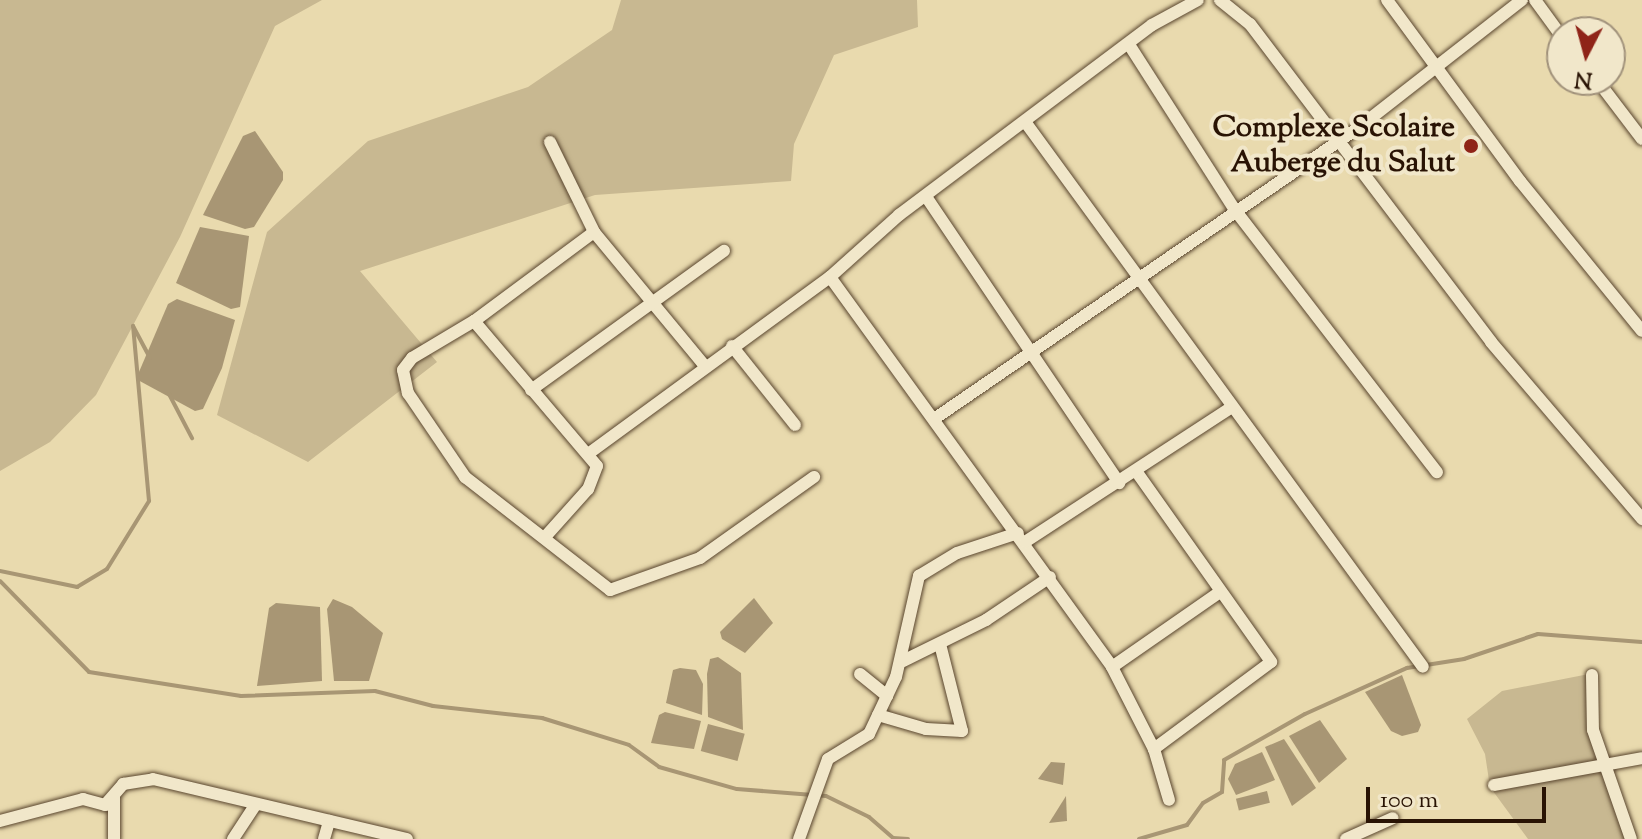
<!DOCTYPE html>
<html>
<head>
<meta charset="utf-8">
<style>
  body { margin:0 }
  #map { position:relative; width:1642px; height:839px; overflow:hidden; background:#e9daae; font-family:"Sorts Mill Goudy",serif }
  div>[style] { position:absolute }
  .green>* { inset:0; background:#c8b891 }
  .water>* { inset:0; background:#a89674; transform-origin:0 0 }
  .stream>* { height:4px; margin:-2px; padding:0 2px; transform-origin:2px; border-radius:2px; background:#a89674 }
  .roads { filter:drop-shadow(0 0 2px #59452e) drop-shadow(0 0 2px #59452e) }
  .minor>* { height:12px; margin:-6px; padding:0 6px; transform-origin:6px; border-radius:6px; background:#f1e7ca }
  .dots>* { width:22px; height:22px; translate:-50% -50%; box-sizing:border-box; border:4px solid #f1e7ca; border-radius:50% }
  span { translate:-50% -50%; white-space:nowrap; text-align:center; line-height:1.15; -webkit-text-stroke:8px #f1e7ca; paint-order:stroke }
  .poi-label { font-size:30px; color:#291304; font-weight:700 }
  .right { translate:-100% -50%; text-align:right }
  .north { position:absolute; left:1546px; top:16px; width:80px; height:80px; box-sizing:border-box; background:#f1e7ca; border:2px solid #a1927b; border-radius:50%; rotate:186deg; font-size:22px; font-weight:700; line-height:32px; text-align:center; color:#291304 }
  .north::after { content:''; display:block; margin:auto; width:28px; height:36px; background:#8f2418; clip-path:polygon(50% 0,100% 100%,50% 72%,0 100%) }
  .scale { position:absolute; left:1366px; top:787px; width:180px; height:36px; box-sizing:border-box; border:4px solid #291304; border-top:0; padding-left:10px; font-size:24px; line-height:28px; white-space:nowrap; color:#291304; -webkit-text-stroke:6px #f1e7ca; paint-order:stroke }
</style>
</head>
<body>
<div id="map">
  <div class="green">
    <i style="clip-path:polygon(0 0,322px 0,275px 26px,180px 237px,96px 395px,50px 442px,0 471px)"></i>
    <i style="clip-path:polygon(621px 0,917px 0,918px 27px,834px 55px,794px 144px,791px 181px,595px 195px,360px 271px,437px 362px,308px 462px,217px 415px,267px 232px,368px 141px,528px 87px,612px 30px)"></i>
    <i style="clip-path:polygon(1589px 674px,1591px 706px,1629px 839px,1528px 839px,1490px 787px,1485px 754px,1467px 719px,1502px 691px)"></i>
  </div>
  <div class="water">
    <i style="clip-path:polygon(255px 131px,283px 172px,283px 180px,254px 227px,245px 229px,203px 215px,243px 136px)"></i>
    <i style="clip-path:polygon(200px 227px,249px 236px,240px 307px,231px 309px,176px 283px)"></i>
    <i style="clip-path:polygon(177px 299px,235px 320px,222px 368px,203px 409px,195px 411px,136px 379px,168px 304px)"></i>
    <i style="clip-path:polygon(754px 598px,773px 623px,745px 653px,722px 639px,720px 632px)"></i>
    <i style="clip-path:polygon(333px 599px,352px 607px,383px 633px,369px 681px,334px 681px,327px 609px)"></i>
    <i style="clip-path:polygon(276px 603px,320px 607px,322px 681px,257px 686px,269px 608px)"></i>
    <i style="clip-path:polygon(718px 657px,741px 673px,743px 730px,708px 717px,707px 674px,710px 659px)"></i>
    <i style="clip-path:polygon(680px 668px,696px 670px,703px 684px,702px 715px,666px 703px,673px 670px)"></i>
    <i style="clip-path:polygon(1402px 675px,1421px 725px,1418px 732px,1402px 736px,1391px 731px,1365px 692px)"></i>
    <i style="clip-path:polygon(665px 712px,701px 721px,694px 749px,651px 743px,659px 715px)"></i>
    <i style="clip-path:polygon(1320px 720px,1347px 759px,1319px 783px,1289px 736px)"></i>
    <i style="left:708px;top:724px;width:38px;height:28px;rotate:15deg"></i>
    <i style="clip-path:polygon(1284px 739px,1316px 788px,1292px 806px,1265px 747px)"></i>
    <i style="clip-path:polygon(1262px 752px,1275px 780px,1236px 795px,1228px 779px,1235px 764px)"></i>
    <i style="clip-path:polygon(1051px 762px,1065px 763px,1063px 785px,1038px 779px)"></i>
    <i style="left:1267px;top:791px;width:12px;height:32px;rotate:76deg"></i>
    <i style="clip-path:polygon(1066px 796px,1067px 821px,1049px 823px)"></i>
  </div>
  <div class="stream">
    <i style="left:169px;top:394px;width:50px;rotate:62.4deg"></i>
    <i style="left:0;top:571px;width:79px;rotate:11.7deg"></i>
    <i style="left:77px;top:587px;width:35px;rotate:-31deg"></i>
    <i style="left:107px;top:569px;width:80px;rotate:-58.3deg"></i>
    <i style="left:149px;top:501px;width:176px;rotate:-95.2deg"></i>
    <i style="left:133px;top:326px;width:36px;rotate:62deg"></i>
    <i style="left:0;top:581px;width:127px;rotate:45.6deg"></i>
    <i style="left:89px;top:672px;width:154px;rotate:9deg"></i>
    <i style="left:241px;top:696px;width:134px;rotate:-2.1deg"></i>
    <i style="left:375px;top:691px;width:60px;rotate:14.5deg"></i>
    <i style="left:433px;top:706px;width:110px;rotate:6.3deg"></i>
    <i style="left:542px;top:718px;width:91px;rotate:17.2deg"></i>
    <i style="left:629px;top:745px;width:37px;rotate:36deg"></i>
    <i style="left:659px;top:767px;width:81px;rotate:15.8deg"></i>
    <i style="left:737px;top:789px;width:89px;rotate:4.5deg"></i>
    <i style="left:826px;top:796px;width:48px;rotate:26deg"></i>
    <i style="left:869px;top:817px;width:32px;rotate:41deg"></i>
    <i style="left:893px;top:838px;width:15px;rotate:4deg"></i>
    <i style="left:1139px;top:839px;width:50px;rotate:-16.3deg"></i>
    <i style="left:1187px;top:825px;width:27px;rotate:-54deg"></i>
    <i style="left:1203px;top:803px;width:22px;rotate:-30deg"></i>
    <i style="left:1222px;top:792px;width:32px;rotate:-86deg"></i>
    <i style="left:1224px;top:760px;width:93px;rotate:-29.6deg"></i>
    <i style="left:1305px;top:714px;width:112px;rotate:-24.3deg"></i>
    <i style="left:1407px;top:668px;width:58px;rotate:-9deg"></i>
    <i style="left:1464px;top:659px;width:78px;rotate:-18.7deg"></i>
    <i style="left:1538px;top:634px;width:104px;rotate:4.4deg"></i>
  </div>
  <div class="roads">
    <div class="minor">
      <i style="left:1220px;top:0;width:38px;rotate:39deg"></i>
      <i style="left:1250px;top:24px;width:399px;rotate:52.8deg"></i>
      <i style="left:1491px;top:342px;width:233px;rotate:49.5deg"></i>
      <i style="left:1387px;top:0;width:225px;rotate:53.7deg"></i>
      <i style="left:1520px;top:181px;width:193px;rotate:50.9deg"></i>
      <i style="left:1535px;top:0;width:46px;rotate:53.9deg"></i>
      <i style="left:1130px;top:46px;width:195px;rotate:57.4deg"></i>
      <i style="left:1235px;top:210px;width:331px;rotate:52.4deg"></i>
      <i style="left:1597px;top:80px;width:74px;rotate:52.7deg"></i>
      <i style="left:1026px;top:123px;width:673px;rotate:53.88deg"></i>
      <i style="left:550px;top:142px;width:100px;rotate:63.9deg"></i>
      <i style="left:594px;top:232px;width:173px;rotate:50.4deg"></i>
      <i style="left:927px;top:198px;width:344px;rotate:56deg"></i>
      <i style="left:594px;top:232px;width:149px;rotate:143.4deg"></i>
      <i style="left:474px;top:321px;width:72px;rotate:149.2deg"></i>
      <i style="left:412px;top:358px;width:15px;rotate:127deg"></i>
      <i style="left:403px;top:370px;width:24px;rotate:78deg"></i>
      <i style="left:408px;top:393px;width:102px;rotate:55.8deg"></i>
      <i style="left:465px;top:477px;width:184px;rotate:37.9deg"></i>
      <i style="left:610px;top:590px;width:96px;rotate:-19.6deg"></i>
      <i style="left:700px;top:558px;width:140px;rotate:-35.4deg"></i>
      <i style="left:830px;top:277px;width:481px;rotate:54.1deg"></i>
      <i style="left:1112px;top:667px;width:92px;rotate:62.9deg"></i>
      <i style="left:1154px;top:749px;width:53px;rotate:73.6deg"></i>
      <i style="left:474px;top:321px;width:190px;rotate:49.7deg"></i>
      <i style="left:597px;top:466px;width:25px;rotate:111deg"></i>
      <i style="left:588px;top:489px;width:64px;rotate:131.9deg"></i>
      <i style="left:732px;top:346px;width:101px;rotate:51.4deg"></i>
      <i style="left:531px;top:390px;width:238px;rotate:-35.8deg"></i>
      <i style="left:934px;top:419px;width:514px;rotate:-34.46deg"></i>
      <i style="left:1358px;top:128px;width:208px;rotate:-38deg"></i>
      <i style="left:588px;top:454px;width:300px;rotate:-36.2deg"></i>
      <i style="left:830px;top:277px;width:93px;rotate:-41.9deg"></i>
      <i style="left:899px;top:215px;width:316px;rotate:-36.9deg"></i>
      <i style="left:1152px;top:25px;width:52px;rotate:-28.5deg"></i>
      <i style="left:1136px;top:471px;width:234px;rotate:54.7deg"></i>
      <i style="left:1271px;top:662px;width:146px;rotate:143.4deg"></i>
      <i style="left:1025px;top:542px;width:247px;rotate:-33.1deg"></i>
      <i style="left:903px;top:661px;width:93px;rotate:-26.3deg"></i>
      <i style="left:986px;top:620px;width:77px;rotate:-33.9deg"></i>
      <i style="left:1112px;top:667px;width:131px;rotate:-34.8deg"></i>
      <i style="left:860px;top:674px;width:35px;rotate:39deg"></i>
      <i style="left:1592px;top:675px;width:55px;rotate:89deg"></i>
      <i style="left:1593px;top:730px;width:115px;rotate:70.8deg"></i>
      <i style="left:878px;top:715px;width:50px;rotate:16.3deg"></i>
      <i style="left:926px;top:729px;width:36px;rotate:3deg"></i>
      <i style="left:962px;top:731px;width:90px;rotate:-104.2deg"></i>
      <i style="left:1494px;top:785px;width:150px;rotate:-10.3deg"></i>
      <i style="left:114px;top:796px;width:43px;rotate:90deg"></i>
      <i style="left:0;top:821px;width:86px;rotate:-14.8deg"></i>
      <i style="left:83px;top:799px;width:23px;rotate:15deg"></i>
      <i style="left:105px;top:805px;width:28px;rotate:-49deg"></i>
      <i style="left:123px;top:784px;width:30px;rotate:-9deg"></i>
      <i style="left:153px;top:779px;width:261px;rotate:13.3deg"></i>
      <i style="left:233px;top:839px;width:42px;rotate:-56.7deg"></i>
      <i style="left:324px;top:839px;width:19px;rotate:-74deg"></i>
      <i style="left:799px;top:839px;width:85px;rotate:-70.1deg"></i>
      <i style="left:828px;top:759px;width:48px;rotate:-31.4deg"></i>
      <i style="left:869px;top:734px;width:63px;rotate:-64.7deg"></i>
      <i style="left:896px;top:677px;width:104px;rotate:-77.2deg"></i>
      <i style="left:919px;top:576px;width:44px;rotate:-31.2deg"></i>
      <i style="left:957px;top:553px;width:64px;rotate:-18.2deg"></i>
      <i style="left:1346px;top:839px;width:51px;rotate:-24.1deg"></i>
    </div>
  </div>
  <div class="dots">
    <i style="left:1471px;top:146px;background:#8f2418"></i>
  </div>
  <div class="poi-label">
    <span class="right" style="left:1455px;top:146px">Complexe Scolaire<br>Auberge du Salut</span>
  </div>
  <div class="north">N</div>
  <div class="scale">100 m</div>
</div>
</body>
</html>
